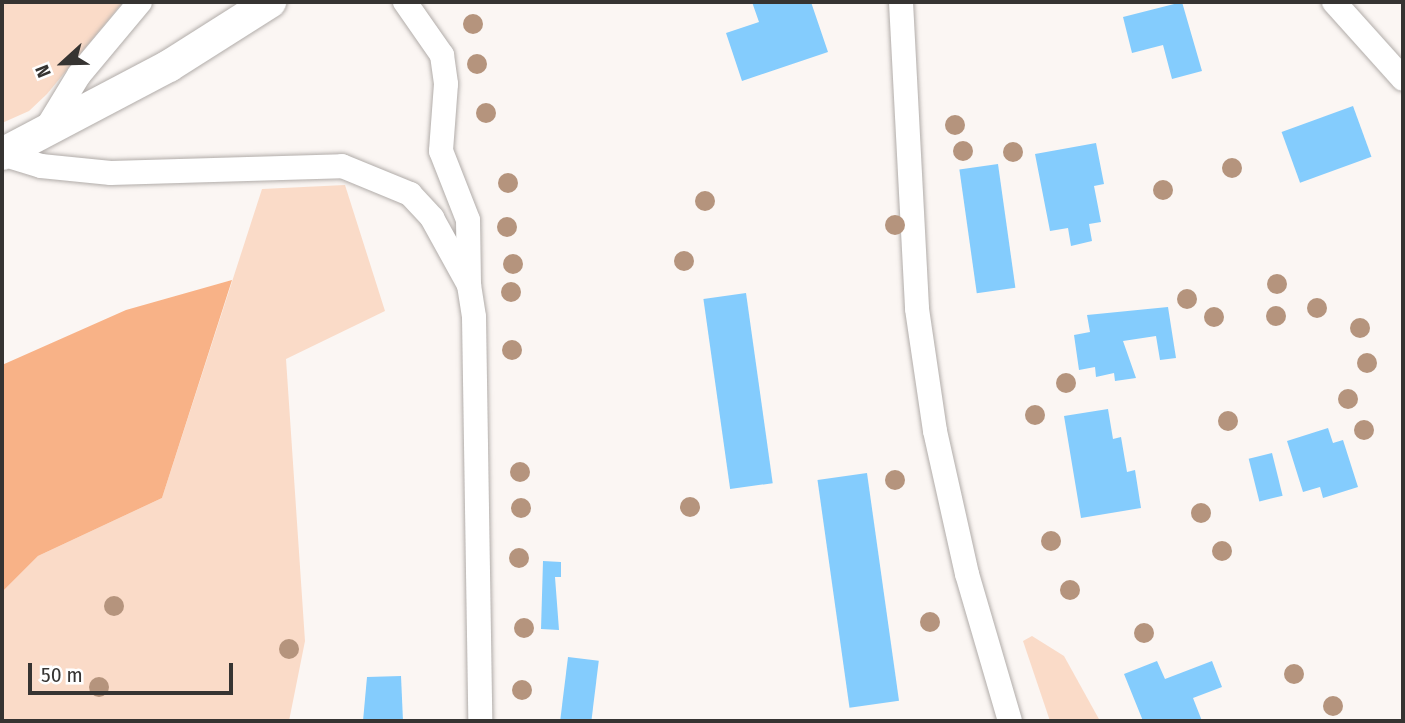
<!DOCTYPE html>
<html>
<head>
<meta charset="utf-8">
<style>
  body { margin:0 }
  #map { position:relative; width:1405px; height:723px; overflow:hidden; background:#fbf6f3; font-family:"Fira Sans Condensed",sans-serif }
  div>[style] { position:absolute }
  .green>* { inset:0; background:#fadbc8 }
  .forest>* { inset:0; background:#f8b287 }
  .building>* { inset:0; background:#84ccfd; transform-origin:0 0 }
  .roads { filter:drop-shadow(0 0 2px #b1aca9) drop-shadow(0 0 2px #b1aca9) }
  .minor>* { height:24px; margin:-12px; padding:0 12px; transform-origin:12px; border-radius:12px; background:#fff }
  .tertiary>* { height:32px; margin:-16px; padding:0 16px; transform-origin:16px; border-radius:16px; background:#fff }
  .trees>* { width:20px; height:20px; margin:-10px; border-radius:50%; background:#b5947d }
  span { translate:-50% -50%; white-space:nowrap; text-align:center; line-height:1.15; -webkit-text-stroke:7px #fff; paint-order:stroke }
  .frame { position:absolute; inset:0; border:4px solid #363432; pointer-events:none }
  .north { position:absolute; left:28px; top:28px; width:70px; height:70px; -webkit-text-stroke:5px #fff; paint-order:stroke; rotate:248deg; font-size:19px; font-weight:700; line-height:28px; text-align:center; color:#363432 }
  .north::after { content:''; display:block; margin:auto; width:24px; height:32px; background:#363432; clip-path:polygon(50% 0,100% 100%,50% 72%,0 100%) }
  .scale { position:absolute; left:28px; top:663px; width:205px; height:32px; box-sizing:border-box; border:4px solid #363432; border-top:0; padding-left:9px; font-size:21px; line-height:24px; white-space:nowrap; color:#363432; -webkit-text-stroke:5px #fff; paint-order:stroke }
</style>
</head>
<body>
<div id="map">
  <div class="green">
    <i style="clip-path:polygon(2px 2px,123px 2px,47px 94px,29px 111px,2px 123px)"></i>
    <i style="clip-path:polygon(345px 185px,385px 311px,286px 359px,305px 641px,289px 721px,2px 721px,2px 592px,38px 556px,162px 498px,262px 189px)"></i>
    <i style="clip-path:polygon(1032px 636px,1064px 656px,1100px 721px,1050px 721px,1023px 641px)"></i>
  </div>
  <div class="forest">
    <i style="clip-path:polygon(232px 280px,162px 498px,38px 556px,2px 592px,2px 365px,126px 310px)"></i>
  </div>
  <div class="building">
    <i style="clip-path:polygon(752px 2px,811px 2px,828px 52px,742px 81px,726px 33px,759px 22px)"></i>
    <i style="clip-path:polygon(1182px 2px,1202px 71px,1172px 79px,1163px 45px,1132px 53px,1123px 17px)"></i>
    <i style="left:1353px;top:106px;width:54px;height:76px;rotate:70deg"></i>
    <i style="clip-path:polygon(1096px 143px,1104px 184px,1094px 186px,1101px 222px,1089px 224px,1092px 241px,1071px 246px,1068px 228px,1050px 231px,1035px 154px)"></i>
    <i style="left:998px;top:164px;width:125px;height:39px;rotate:82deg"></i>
    <i style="left:746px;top:293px;width:192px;height:43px;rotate:82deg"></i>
    <i style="clip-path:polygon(1168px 307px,1176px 358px,1160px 360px,1156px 336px,1123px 341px,1136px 378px,1115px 381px,1114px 373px,1096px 377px,1095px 367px,1079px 370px,1074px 335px,1090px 332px,1087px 315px)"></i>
    <i style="clip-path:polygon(1108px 409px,1113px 439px,1121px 437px,1127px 472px,1135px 470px,1141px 508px,1081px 518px,1064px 416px)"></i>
    <i style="clip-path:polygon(1328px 428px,1333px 443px,1343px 440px,1358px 487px,1323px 498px,1320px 487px,1303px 492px,1287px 441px)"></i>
    <i style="left:1272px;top:453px;width:44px;height:24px;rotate:76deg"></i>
    <i style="left:867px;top:473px;width:230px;height:50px;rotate:82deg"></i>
    <i style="clip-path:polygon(543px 561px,561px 562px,561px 577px,555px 577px,559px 630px,541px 629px)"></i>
    <i style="left:568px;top:657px;width:31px;height:64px;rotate:7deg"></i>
    <i style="clip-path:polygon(1157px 661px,1165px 679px,1212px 661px,1222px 687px,1193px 698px,1202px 721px,1143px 721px,1124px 674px)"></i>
    <i style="clip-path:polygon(401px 676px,403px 721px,363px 721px,367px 677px)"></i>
  </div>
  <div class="roads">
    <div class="minor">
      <i style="left:405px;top:2px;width:65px;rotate:55.1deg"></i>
      <i style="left:442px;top:55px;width:29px;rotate:82deg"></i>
      <i style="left:446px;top:84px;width:67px;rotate:94.3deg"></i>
      <i style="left:441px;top:151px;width:74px;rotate:68.6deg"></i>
      <i style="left:468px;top:220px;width:65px;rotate:89.1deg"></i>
      <i style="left:901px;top:2px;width:307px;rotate:87deg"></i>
      <i style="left:917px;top:309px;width:123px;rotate:81.6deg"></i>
      <i style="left:935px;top:431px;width:147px;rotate:77.4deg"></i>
      <i style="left:967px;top:574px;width:153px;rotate:73.7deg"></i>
      <i style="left:1334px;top:2px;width:103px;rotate:48.1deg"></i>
      <i style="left:43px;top:134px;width:69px;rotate:-58.6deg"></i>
      <i style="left:79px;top:75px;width:95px;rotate:-50.1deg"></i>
      <i style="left:2px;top:154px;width:41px;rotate:17.1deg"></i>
      <i style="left:41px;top:166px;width:70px;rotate:5.7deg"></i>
      <i style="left:111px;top:173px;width:231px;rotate:-1.7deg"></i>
      <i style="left:342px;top:166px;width:74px;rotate:22.4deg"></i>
      <i style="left:410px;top:194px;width:33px;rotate:47deg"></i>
      <i style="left:432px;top:218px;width:77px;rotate:61.1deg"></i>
      <i style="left:469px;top:285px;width:32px;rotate:81deg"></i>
      <i style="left:474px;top:317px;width:404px;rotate:89.1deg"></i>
    </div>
    <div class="tertiary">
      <i style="left:2px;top:154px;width:189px;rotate:-27.8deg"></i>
      <i style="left:169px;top:66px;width:120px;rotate:-32.4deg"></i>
    </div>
  </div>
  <div class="trees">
    <i style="left:473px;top:24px"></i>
    <i style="left:477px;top:64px"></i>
    <i style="left:486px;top:113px"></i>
    <i style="left:955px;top:125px"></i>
    <i style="left:963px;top:151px"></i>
    <i style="left:1013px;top:152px"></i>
    <i style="left:1232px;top:168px"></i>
    <i style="left:508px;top:183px"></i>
    <i style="left:1163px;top:190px"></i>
    <i style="left:705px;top:201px"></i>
    <i style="left:895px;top:225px"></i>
    <i style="left:507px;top:227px"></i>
    <i style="left:684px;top:261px"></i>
    <i style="left:513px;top:264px"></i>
    <i style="left:1277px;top:284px"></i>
    <i style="left:511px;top:292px"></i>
    <i style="left:1187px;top:299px"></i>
    <i style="left:1317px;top:308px"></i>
    <i style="left:1276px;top:316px"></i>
    <i style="left:1214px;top:317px"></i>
    <i style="left:1360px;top:328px"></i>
    <i style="left:512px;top:350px"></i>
    <i style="left:1367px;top:363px"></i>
    <i style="left:1066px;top:383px"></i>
    <i style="left:1348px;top:399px"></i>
    <i style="left:1035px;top:415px"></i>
    <i style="left:1228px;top:421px"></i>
    <i style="left:1364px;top:430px"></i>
    <i style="left:520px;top:472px"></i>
    <i style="left:895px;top:480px"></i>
    <i style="left:690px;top:507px"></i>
    <i style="left:521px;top:508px"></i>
    <i style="left:1201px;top:513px"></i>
    <i style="left:1051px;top:541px"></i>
    <i style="left:1222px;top:551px"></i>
    <i style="left:519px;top:558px"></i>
    <i style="left:1070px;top:590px"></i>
    <i style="left:114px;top:606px"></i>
    <i style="left:930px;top:622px"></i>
    <i style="left:524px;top:628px"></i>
    <i style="left:1144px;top:633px"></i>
    <i style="left:289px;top:649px"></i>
    <i style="left:1294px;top:674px"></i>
    <i style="left:99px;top:687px"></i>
    <i style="left:522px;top:690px"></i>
    <i style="left:1333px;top:706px"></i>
  </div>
  <div class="frame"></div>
  <div class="north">N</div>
  <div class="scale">50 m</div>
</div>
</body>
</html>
